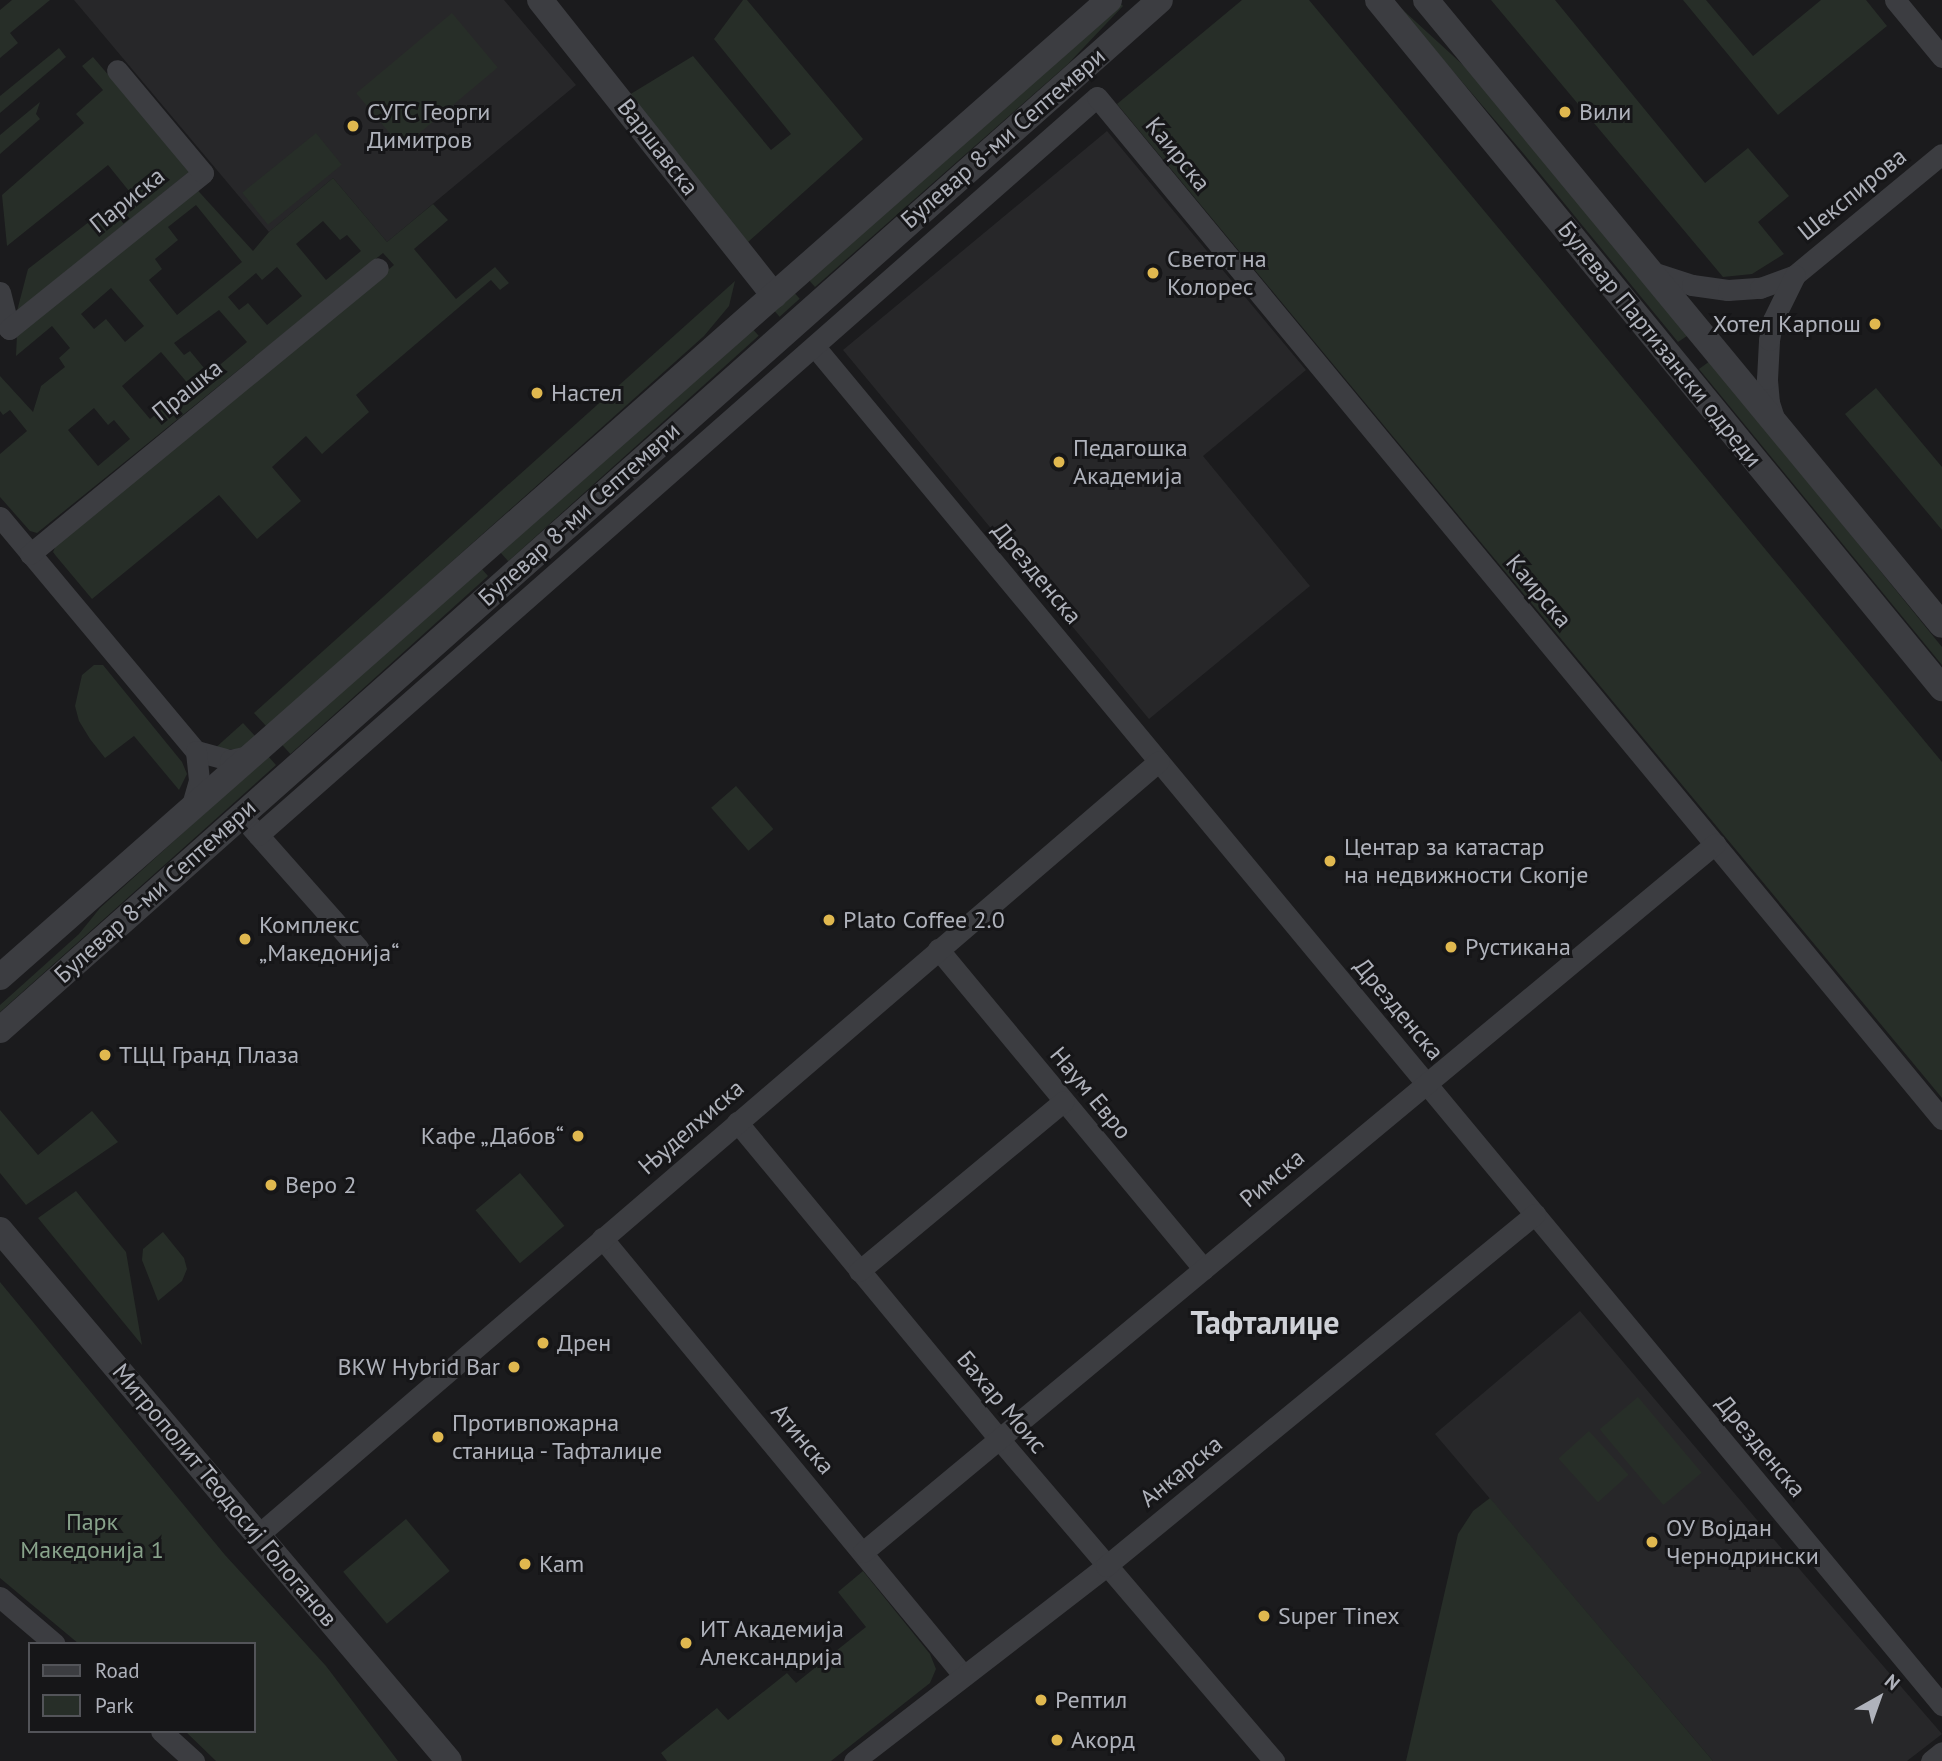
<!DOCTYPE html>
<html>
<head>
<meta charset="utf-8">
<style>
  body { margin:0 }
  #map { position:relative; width:1942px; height:1761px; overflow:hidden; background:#1b1b1d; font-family:"PT Sans",sans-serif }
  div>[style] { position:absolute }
  .built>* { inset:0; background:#272729 }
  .green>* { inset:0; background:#272e28; transform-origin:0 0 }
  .minor>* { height:21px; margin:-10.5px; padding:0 10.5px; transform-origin:10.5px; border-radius:10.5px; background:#3c3d41 }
  .tertiary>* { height:26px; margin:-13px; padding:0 13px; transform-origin:13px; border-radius:13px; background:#3c3d41 }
  .dots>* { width:19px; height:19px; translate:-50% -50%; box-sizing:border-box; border:4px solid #161618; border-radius:50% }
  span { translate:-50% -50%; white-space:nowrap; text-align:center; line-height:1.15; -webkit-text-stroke:6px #161618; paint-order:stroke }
  .poi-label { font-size:24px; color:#afb2bb }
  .left { translate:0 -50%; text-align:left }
  .right { translate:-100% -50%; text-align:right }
  .street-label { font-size:24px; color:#afb2bb }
  .park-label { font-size:24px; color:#88a38b }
  .district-label { font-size:32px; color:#cfd1d7; font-weight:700 }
  .legend { position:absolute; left:28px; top:1642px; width:228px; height:91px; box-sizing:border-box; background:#161618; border:2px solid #535459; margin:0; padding:9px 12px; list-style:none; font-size:21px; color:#afb2bb }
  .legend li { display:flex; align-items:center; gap:14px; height:35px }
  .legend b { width:35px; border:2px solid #535459 }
  .north { position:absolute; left:1844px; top:1663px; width:70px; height:70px; -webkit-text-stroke:5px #161618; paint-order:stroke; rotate:40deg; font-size:19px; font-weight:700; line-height:28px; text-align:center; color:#afb2bb }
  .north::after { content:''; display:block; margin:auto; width:24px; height:32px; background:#afb2bb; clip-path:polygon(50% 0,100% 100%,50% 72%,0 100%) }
</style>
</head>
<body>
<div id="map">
  <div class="built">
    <i style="clip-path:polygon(74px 0,504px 0,576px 85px,387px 242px,333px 178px,269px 232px)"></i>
    <i style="clip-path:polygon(1107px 131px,1306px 370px,1203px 456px,1310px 586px,1149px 719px,843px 350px)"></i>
    <i style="clip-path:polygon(1580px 1311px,1757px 1520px,1942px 1734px,1907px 1761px,1713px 1761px,1435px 1434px)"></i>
  </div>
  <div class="green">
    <i style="clip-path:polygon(12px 0,50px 0,10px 33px,18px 43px,0 58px,0 10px)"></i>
    <i style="clip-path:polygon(743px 0,747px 0,863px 139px,748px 242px,629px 95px,693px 56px,771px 150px,791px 134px,714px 39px)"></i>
    <i style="clip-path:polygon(1242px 0,1309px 0,1942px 762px,1942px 1098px,1117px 104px)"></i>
    <i style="clip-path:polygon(1392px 0,1474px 75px,1690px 334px,1678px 342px,1523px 153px)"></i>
    <i style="clip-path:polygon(1491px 0,1555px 0,1705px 183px,1748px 148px,1789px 196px,1758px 222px,1784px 254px,1752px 274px,1723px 277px)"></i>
    <i style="clip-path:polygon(1683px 0,1706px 0,1753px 56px,1821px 0,1866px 0,1887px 26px,1778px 115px)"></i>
    <i style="clip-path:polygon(1121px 4px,1123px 6px,1068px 64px,815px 287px,807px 278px)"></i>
    <i style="left:452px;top:13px;width:71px;height:125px;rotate:50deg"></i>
    <i style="clip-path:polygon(59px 48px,66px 57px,0 113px,0 96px)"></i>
    <i style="clip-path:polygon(93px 57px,190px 171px,17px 311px,28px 269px,129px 191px,108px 165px,7px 246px,2px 195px,84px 123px,76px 114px,103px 90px,82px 66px)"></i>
    <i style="clip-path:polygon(40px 102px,36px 114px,40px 119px,0 154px,0 135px)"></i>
    <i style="left:316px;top:133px;width:41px;height:95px;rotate:51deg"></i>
    <i style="clip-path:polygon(evenodd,333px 178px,387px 242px,433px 204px,448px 220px,414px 249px,456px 299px,495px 267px,509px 283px,500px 290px,491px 280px,356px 395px,369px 412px,322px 454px,306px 436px,272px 467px,301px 501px,257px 539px,219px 495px,92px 599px,56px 556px,53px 552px,56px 545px,394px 265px,383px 253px,37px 533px,30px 531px,0 497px,0 454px,27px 431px,10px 410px,3px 415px,0 411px,0 376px,33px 412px,41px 386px,65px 367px,59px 358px,70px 348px,52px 326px,16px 356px,17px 334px,191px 183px,253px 251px,269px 232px,333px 178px,196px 205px,242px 262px,177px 315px,149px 280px,162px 269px,155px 259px,178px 240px,168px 227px,196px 205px,333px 178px,323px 221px,340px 240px,347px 235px,361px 251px,326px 280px,296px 244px,323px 221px,333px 178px,277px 267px,302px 296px,267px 325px,248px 303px,239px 310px,228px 297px,256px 273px,262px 280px,277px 267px,333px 178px,111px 288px,144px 326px,125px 342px,106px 319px,94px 329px,81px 314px,111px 288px,333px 178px,219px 310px,247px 342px,209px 374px,190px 351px,184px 355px,174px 343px,219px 310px,333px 178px,161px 352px,190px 386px,150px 419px,122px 386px,161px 352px,333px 178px,94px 408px,108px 425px,114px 420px,130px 439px,98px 466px,68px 430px,94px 408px)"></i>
    <i style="clip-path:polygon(735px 281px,729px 306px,704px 336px,267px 727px,254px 713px)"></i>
    <i style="left:791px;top:289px;width:13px;height:27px;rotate:48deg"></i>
    <i style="left:750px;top:326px;width:13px;height:337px;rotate:48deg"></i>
    <i style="clip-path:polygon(1710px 361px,1942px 647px,1942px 665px,1699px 369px)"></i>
    <i style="clip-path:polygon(1876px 388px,1942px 467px,1942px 530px,1845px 414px)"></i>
    <i style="left:480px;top:567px;width:12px;height:266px;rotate:48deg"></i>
    <i style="clip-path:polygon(94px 665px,103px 665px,182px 762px,187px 774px,179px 790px,134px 736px,105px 758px,90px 739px,79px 721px,75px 706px,82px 675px)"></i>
    <i style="clip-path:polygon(243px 723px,256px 737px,241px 749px,213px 750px)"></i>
    <i style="clip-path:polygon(268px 756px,276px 765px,0 1012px,0 1005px,79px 934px,100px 908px)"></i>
    <i style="left:736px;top:786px;width:57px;height:33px;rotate:49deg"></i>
    <i style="clip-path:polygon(0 1110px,38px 1155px,92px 1111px,118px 1142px,26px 1205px,0 1173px)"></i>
    <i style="left:520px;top:1173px;width:69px;height:58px;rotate:50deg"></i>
    <i style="clip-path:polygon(76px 1191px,126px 1252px,142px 1345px,38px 1218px)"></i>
    <i style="clip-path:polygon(163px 1232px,184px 1258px,187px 1269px,182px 1281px,158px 1301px,142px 1260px,143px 1249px)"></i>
    <i style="clip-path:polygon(0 1282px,225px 1555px,326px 1666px,398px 1761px,216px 1761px,185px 1731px,254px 1731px,254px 1644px,79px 1644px,0 1578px)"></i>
    <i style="left:1638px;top:1397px;width:99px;height:50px;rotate:50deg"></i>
    <i style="left:1589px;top:1431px;width:59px;height:41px;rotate:48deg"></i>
    <i style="clip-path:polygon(1490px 1498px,1713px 1761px,1406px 1761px,1458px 1534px,1473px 1511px)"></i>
    <i style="left:406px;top:1519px;width:68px;height:82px;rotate:50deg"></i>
    <i style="clip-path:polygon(863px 1571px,930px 1654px,936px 1669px,930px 1683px,831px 1761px,667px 1761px,661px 1753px,717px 1708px,728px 1720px,787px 1673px,796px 1683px,866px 1627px,838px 1592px)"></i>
  </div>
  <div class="minor">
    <i style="left:1895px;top:0;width:74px;rotate:50.5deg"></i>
    <i style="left:1652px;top:272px;width:42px;rotate:18deg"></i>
    <i style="left:1692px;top:285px;width:36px;rotate:8deg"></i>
    <i style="left:1728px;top:290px;width:32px;rotate:-4deg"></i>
    <i style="left:1760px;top:288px;width:37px;rotate:-20deg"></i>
    <i style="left:1795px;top:275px;width:190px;rotate:-39.5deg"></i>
    <i style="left:0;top:292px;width:38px;rotate:76deg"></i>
    <i style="left:9px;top:329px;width:249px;rotate:-38.8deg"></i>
    <i style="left:203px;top:173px;width:134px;rotate:-129.9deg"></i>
    <i style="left:815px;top:347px;width:1765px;rotate:50.31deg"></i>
    <i style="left:1775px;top:421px;width:19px;rotate:-108deg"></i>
    <i style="left:1769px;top:403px;width:24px;rotate:-95deg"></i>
    <i style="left:1767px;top:379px;width:39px;rotate:-87deg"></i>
    <i style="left:1769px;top:340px;width:20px;rotate:-79deg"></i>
    <i style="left:1773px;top:320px;width:50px;rotate:-63.9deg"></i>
    <i style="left:0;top:517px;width:305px;rotate:50.1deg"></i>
    <i style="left:196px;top:751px;width:35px;rotate:15deg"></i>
    <i style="left:230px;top:760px;width:19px;rotate:-12deg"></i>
    <i style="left:30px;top:554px;width:450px;rotate:-39.4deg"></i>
    <i style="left:192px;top:805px;width:26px;rotate:-74deg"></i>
    <i style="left:199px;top:780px;width:29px;rotate:-96deg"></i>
    <i style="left:251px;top:827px;width:162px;rotate:48.5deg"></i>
    <i style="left:258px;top:835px;width:1117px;rotate:-41.34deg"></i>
    <i style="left:1097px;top:97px;width:1326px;rotate:50.42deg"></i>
    <i style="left:938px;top:949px;width:416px;rotate:50.3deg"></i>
    <i style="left:737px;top:1122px;width:413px;rotate:50.4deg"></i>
    <i style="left:1000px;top:1440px;width:422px;rotate:49.5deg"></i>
    <i style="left:602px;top:1238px;width:567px;rotate:50.44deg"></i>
    <i style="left:859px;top:1271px;width:266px;rotate:-39.7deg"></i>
    <i style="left:259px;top:1534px;width:1186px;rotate:-40.66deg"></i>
    <i style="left:863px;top:1552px;width:1108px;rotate:-39.73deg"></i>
    <i style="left:0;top:1597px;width:72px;rotate:40.5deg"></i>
    <i style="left:161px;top:1731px;width:45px;rotate:42.3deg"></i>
    <i style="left:854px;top:1761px;width:319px;rotate:-37.7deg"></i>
    <i style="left:1106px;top:1566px;width:555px;rotate:-39.37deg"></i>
    <i style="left:1931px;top:1761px;width:14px;rotate:-39deg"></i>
  </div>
  <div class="tertiary">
    <i style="left:540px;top:0;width:377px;rotate:51.6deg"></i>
    <i style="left:1378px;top:0;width:890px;rotate:50.66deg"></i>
    <i style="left:1426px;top:0;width:810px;rotate:50.46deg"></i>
    <i style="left:0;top:977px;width:1478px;rotate:-41.38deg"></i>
    <i style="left:0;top:1030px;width:1551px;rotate:-41.6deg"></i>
    <i style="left:0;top:1230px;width:695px;rotate:49.78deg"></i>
  </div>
  <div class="dots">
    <i style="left:1565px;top:112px;background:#e0b84f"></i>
    <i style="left:353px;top:126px;background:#e0b84f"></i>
    <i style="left:1153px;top:273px;background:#e0b84f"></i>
    <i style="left:1875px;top:324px;background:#e0b84f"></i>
    <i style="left:537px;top:393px;background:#e0b84f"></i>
    <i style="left:1059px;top:462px;background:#e0b84f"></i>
    <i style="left:1330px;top:861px;background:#e0b84f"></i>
    <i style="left:829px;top:920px;background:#e0b84f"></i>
    <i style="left:245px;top:939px;background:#e0b84f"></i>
    <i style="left:1451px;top:947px;background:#e0b84f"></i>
    <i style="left:105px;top:1055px;background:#e0b84f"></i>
    <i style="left:578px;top:1136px;background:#e0b84f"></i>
    <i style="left:271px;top:1185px;background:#e0b84f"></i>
    <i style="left:543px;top:1343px;background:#e0b84f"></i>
    <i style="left:514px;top:1367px;background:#e0b84f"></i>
    <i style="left:438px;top:1437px;background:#e0b84f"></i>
    <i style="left:1652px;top:1542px;background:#e0b84f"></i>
    <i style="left:525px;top:1564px;background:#e0b84f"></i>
    <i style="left:1264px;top:1616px;background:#e0b84f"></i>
    <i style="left:686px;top:1643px;background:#e0b84f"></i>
    <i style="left:1041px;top:1700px;background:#e0b84f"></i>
    <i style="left:1057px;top:1740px;background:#e0b84f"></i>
  </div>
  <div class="poi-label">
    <span class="left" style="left:367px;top:126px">СУГС Георги<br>Димитров</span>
    <span class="left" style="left:1579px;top:112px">Вили</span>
    <span class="left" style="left:1167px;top:273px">Светот на<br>Колорес</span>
    <span class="right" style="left:1861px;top:324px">Хотел Карпош</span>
    <span class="left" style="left:551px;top:393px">Настел</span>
    <span class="left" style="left:1073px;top:462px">Педагошка<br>Академија</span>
    <span class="left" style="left:1344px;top:861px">Центар за катастар<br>на недвижности Скопје</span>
    <span class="left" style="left:843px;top:920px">Plato Coffee 2.0</span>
    <span class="left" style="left:259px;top:939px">Комплекс<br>„Македонија“</span>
    <span class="left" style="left:1465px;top:947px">Рустикана</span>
    <span class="left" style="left:119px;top:1055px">ТЦЦ Гранд Плаза</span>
    <span class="right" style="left:564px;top:1136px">Кафе „Дабов“</span>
    <span class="left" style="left:285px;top:1185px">Веро 2</span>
    <span class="left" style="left:557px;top:1343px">Дрен</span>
    <span class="right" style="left:500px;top:1367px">BKW Hybrid Bar</span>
    <span class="left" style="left:452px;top:1437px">Противпожарна<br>станица - Тафталиџе</span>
    <span class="left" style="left:1666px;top:1542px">ОУ Војдан<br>Чернодрински</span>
    <span class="left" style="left:539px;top:1564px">Kam</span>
    <span class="left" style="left:1278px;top:1616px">Super Tinex</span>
    <span class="left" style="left:700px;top:1643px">ИТ Академија<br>Александрија</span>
    <span class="left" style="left:1055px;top:1700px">Рептил</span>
    <span class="left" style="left:1071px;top:1740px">Акорд</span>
  </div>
  <div class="street-label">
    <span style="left:1003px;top:138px;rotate:-41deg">Булевар 8-ми Септември</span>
    <span style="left:658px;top:147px;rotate:52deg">Варшавска</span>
    <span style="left:1178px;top:154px;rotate:51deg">Каирска</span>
    <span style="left:1852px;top:194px;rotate:-39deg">Шекспирова</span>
    <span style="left:127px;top:200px;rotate:-39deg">Париска</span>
    <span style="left:1660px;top:344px;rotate:51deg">Булевар Партизански одреди</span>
    <span style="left:187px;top:390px;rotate:-39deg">Прашка</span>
    <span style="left:579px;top:514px;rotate:-42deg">Булевар 8-ми Септември</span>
    <span style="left:1037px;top:573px;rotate:50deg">Дрезденска</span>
    <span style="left:1539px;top:591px;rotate:50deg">Каирска</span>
    <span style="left:155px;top:891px;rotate:-42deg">Булевар 8-ми Септември</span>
    <span style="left:1399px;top:1009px;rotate:50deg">Дрезденска</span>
    <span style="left:1091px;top:1093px;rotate:50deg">Наум Евро</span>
    <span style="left:691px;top:1127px;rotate:-41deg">Њуделхиска</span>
    <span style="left:1272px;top:1178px;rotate:-40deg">Римска</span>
    <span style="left:1002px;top:1402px;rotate:50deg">Бахар Моис</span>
    <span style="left:803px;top:1439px;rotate:50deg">Атинска</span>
    <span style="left:1761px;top:1446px;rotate:50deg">Дрезденска</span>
    <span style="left:1181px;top:1471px;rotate:-39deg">Анкарска</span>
    <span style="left:225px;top:1495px;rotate:50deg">Митрополит Теодосиј Гологанов</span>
  </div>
  <div class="park-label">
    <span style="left:92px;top:1536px">Парк<br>Македонија 1</span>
  </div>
  <div class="district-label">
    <span style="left:1265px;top:1322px">Тафталиџе</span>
  </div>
  <ul class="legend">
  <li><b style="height:9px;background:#3c3d41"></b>Road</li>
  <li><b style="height:19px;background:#272e28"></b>Park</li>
  </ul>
  <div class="north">N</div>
</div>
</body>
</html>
